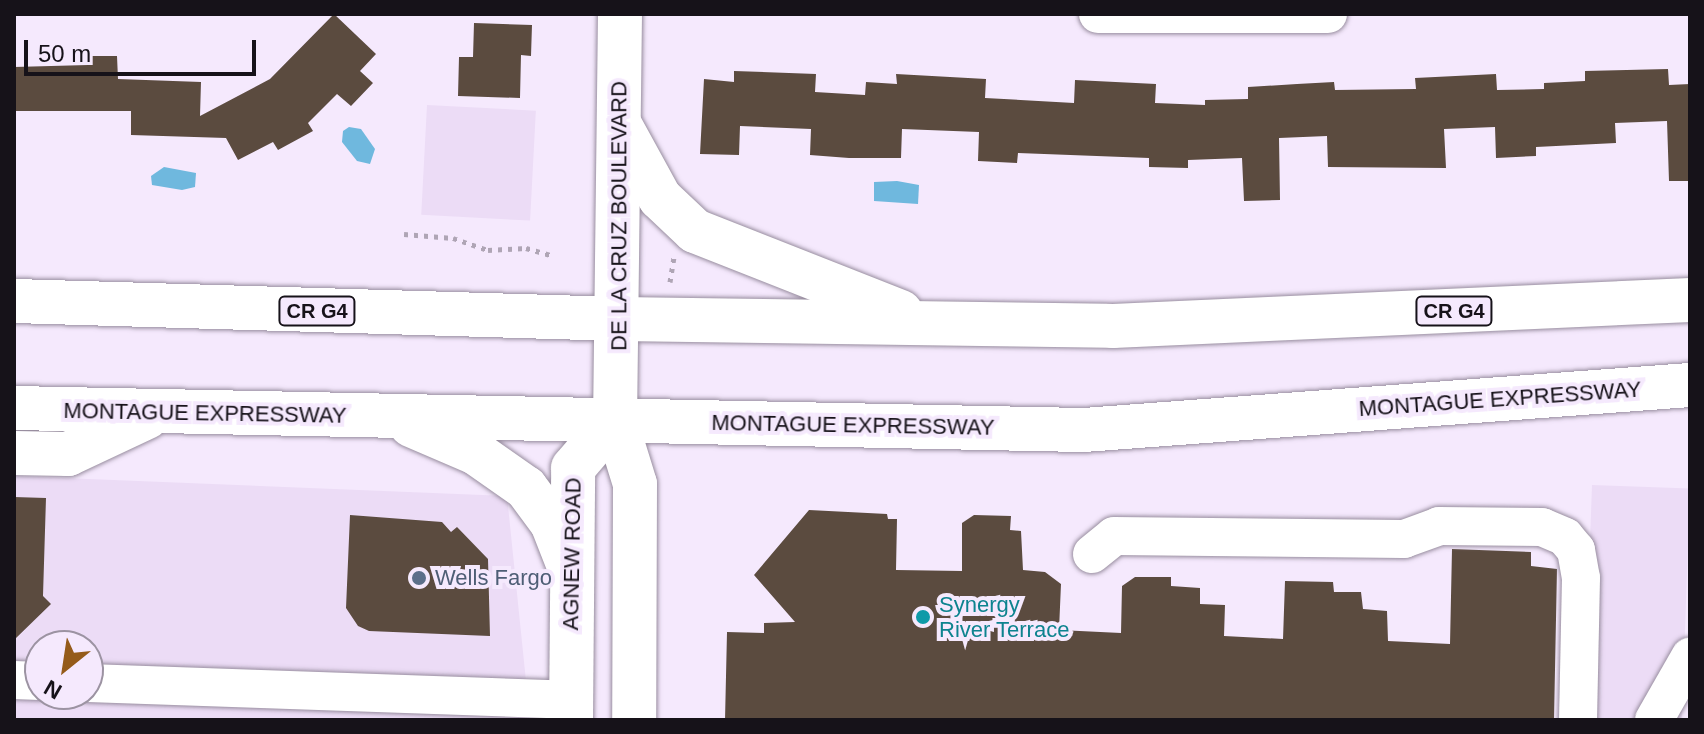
<!DOCTYPE html>
<html>
<head>
<meta charset="utf-8">
<style>
  body { margin:0 }
  #map { position:relative; width:1704px; height:734px; overflow:hidden; background:#f5e9fd; font-family:Arial,sans-serif }
  div>[style] { position:absolute }
  .built>* { inset:0; background:#ecdcf6; transform-origin:0 0 }
  .water>* { inset:0; background:#6fb8de }
  .building>* { inset:0; background:#5b4b3f }
  .path>* { height:5px; margin-top:-2.5px; transform-origin:0; background:repeating-linear-gradient(90deg,#afa5b5 0 4px,transparent 0 10px) }
  .roads { filter:drop-shadow(0 0 2px #988d9f) drop-shadow(0 0 2px #988d9f) }
  .minor>* { height:38px; margin:-19px; padding:0 19px; transform-origin:19px; border-radius:19px; background:#fff }
  .major>* { height:44px; margin:-22px; padding:0 22px; transform-origin:22px; border-radius:22px; background:#fff }
  .highway>* { height:44px; margin:-22px; padding:0 22px; transform-origin:22px; border-radius:22px; background:#fff }
  .dots>* { width:22px; height:22px; translate:-50% -50%; box-sizing:border-box; border:4px solid #f5e9fd; border-radius:50% }
  span { translate:-50% -50%; white-space:nowrap; text-align:center; line-height:1.15; -webkit-text-stroke:8px #f5e9fd; paint-order:stroke }
  .shield-label span { padding:2px 6px; background:#f5e9fd; border:2px solid; border-radius:6px; -webkit-text-stroke-width:0 }
  .shield-label { font-size:20px; color:#161219; font-weight:700 }
  .street-label { font-size:22px; color:#161219 }
  .service-label { font-size:22px; color:#4e5e75 }
  .left { translate:0 -50%; text-align:left }
  .culture-label { font-size:22px; color:#0d838f }
  .frame { position:absolute; inset:0; border:16px solid #161219; pointer-events:none }
  .north { position:absolute; left:24px; top:630px; width:80px; height:80px; box-sizing:border-box; background:#f5e9fd; border:2px solid #9c93a2; border-radius:50%; rotate:210deg; font-size:22px; font-weight:700; line-height:32px; text-align:center; color:#161219 }
  .north::after { content:''; display:block; margin:auto; width:28px; height:36px; background:#955b1a; clip-path:polygon(50% 0,100% 100%,50% 72%,0 100%) }
  .scale { position:absolute; left:24px; top:40px; width:232px; height:36px; box-sizing:border-box; border:4px solid #161219; border-top:0; padding-left:10px; font-size:24px; line-height:28px; white-space:nowrap; color:#161219; -webkit-text-stroke:6px #f5e9fd; paint-order:stroke }
</style>
</head>
<body>
<div id="map">
  <div class="built">
    <i style="left:427px;top:105px;width:109px;height:110px;rotate:3deg"></i>
    <i style="clip-path:polygon(evenodd,14px 476px,507px 496px,530px 720px,14px 720px,14px 476px,40px 646px,88px 646px,88px 694px,40px 694px,40px 646px)"></i>
    <i style="left:1592px;top:485px;width:98px;height:235px;rotate:2deg"></i>
  </div>
  <div class="water">
    <i style="clip-path:polygon(349px 127px,361px 129px,375px 149px,370px 164px,357px 161px,342px 142px,343px 131px)"></i>
    <i style="clip-path:polygon(164px 167px,196px 173px,195px 187px,182px 190px,152px 185px,151px 176px)"></i>
    <i style="clip-path:polygon(897px 181px,919px 185px,918px 204px,874px 201px,874px 182px)"></i>
  </div>
  <div class="building">
    <i style="clip-path:polygon(334px 14px,376px 54px,360px 71px,373px 83px,351px 106px,337px 94px,308px 123px,313px 131px,278px 150px,273px 142px,238px 160px,226px 138px,131px 135px,131px 111px,14px 111px,14px 67px,88px 65px,88px 56px,117px 56px,118px 79px,201px 82px,200px 116px,270px 79px)"></i>
    <i style="clip-path:polygon(474px 23px,532px 25px,531px 56px,521px 55px,520px 98px,458px 96px,459px 57px,473px 57px)"></i>
    <i style="clip-path:polygon(1668px 69px,1669px 85px,1690px 84px,1690px 181px,1669px 181px,1667px 121px,1615px 123px,1616px 143px,1536px 147px,1536px 156px,1496px 158px,1495px 127px,1444px 129px,1446px 168px,1328px 167px,1327px 136px,1279px 138px,1280px 200px,1244px 201px,1242px 158px,1188px 160px,1188px 168px,1149px 167px,1149px 158px,1018px 153px,1017px 163px,978px 161px,979px 132px,902px 129px,901px 158px,849px 158px,810px 155px,811px 129px,740px 126px,739px 155px,700px 154px,704px 79px,734px 82px,734px 71px,816px 74px,815px 92px,865px 95px,866px 82px,897px 84px,896px 74px,986px 79px,985px 98px,1074px 103px,1075px 80px,1156px 84px,1155px 103px,1205px 105px,1205px 100px,1248px 99px,1248px 87px,1297px 84px,1334px 82px,1335px 90px,1416px 89px,1415px 78px,1496px 74px,1497px 90px,1544px 89px,1544px 83px,1585px 81px,1585px 71px)"></i>
    <i style="clip-path:polygon(14px 497px,46px 498px,43px 596px,51px 604px,14px 640px)"></i>
    <i style="clip-path:polygon(809px 510px,887px 514px,888px 519px,897px 519px,896px 570px,962px 571px,962px 523px,974px 515px,1011px 516px,1010px 530px,1021px 531px,1023px 570px,1045px 572px,1061px 584px,1059px 630px,1121px 633px,1122px 586px,1135px 577px,1171px 577px,1171px 586px,1200px 588px,1200px 604px,1225px 605px,1224px 636px,1283px 639px,1285px 581px,1333px 582px,1334px 592px,1361px 592px,1363px 609px,1387px 611px,1388px 641px,1450px 644px,1452px 549px,1531px 552px,1531px 566px,1557px 569px,1554px 720px,725px 720px,727px 632px,764px 633px,764px 623px,795px 622px,754px 575px)"></i>
    <i style="clip-path:polygon(350px 515px,442px 522px,451px 532px,457px 527px,488px 559px,490px 636px,369px 631px,358px 626px,346px 608px)"></i>
  </div>
  <div class="path">
    <i style="left:404px;top:234px;width:49px;rotate:4.7deg"></i>
    <i style="left:453px;top:238px;width:37px;rotate:19deg"></i>
    <i style="left:488px;top:250px;width:38px;rotate:-3deg"></i>
    <i style="left:526px;top:248px;width:29px;rotate:16deg"></i>
    <i style="left:670px;top:282px;width:25px;rotate:-81deg"></i>
  </div>
  <div class="roads">
    <div class="minor">
      <i style="left:1098px;top:14px;width:230px"></i>
      <i style="left:1092px;top:554px;width:28px;rotate:-39deg"></i>
      <i style="left:1114px;top:536px;width:290px;rotate:0.6deg"></i>
      <i style="left:1404px;top:539px;width:37px;rotate:-20deg"></i>
      <i style="left:1439px;top:526px;width:103px;rotate:0.6deg"></i>
      <i style="left:1542px;top:527px;width:25px;rotate:23deg"></i>
      <i style="left:1565px;top:537px;width:17px;rotate:50deg"></i>
      <i style="left:1576px;top:550px;width:28px;rotate:80deg"></i>
      <i style="left:1581px;top:578px;width:142px;rotate:91.2deg"></i>
      <i style="left:14px;top:680px;width:26px;rotate:2deg"></i>
      <i style="left:88px;top:683px;width:481px;rotate:2deg"></i>
      <i style="left:1654px;top:720px;width:73px;rotate:-60.3deg"></i>
    </div>
    <div class="major">
      <i style="left:620px;top:14px;width:405px;rotate:90.7deg"></i>
      <i style="left:615px;top:419px;width:68px;rotate:72.9deg"></i>
      <i style="left:635px;top:484px;width:236px;rotate:90.2deg"></i>
      <i style="left:571px;top:720px;width:252px;rotate:-89.5deg"></i>
      <i style="left:573px;top:468px;width:65px;rotate:-49.4deg"></i>
    </div>
    <div class="highway">
      <i style="left:620px;top:125px;width:83px;rotate:61.3deg"></i>
      <i style="left:660px;top:198px;width:48px;rotate:43.3deg"></i>
      <i style="left:695px;top:231px;width:221px;rotate:21.5deg"></i>
      <i style="left:14px;top:301px;width:605px;rotate:1.7deg"></i>
      <i style="left:619px;top:319px;width:494px;rotate:0.8deg"></i>
      <i style="left:1113px;top:326px;width:578px;rotate:-2.58deg"></i>
      <i style="left:14px;top:408px;width:1070px;rotate:1.18deg"></i>
      <i style="left:1084px;top:430px;width:608px;rotate:-4.25deg"></i>
      <i style="left:411px;top:425px;width:71px;rotate:23.3deg"></i>
      <i style="left:476px;top:453px;width:61px;rotate:35deg"></i>
      <i style="left:526px;top:488px;width:44px;rotate:53.4deg"></i>
      <i style="left:552px;top:523px;width:55px;rotate:68.6deg"></i>
      <i style="left:14px;top:453px;width:54px;rotate:1.1deg"></i>
      <i style="left:68px;top:454px;width:87px;rotate:-25.1deg"></i>
    </div>
  </div>
  <div class="dots">
    <i style="left:419px;top:578px;background:#5c6f8a"></i>
    <i style="left:923px;top:617px;background:#0f9aa8"></i>
  </div>
  <div class="shield-label">
    <span style="left:317px;top:311px">CR G4</span>
    <span style="left:1454px;top:311px">CR G4</span>
  </div>
  <div class="street-label">
    <span style="left:619px;top:216px;rotate:-90deg">DE LA CRUZ BOULEVARD</span>
    <span style="left:1500px;top:399px;rotate:-4deg">MONTAGUE EXPRESSWAY</span>
    <span style="left:205px;top:413px;rotate:1deg">MONTAGUE EXPRESSWAY</span>
    <span style="left:853px;top:425px;rotate:1deg">MONTAGUE EXPRESSWAY</span>
    <span style="left:572px;top:554px;rotate:-89deg">AGNEW ROAD</span>
  </div>
  <div class="service-label">
    <span class="left" style="left:435px;top:578px">Wells Fargo</span>
  </div>
  <div class="culture-label">
    <span class="left" style="left:939px;top:617px">Synergy<br>River Terrace</span>
  </div>
  <div class="frame"></div>
  <div class="north">N</div>
  <div class="scale">50 m</div>
</div>
</body>
</html>
